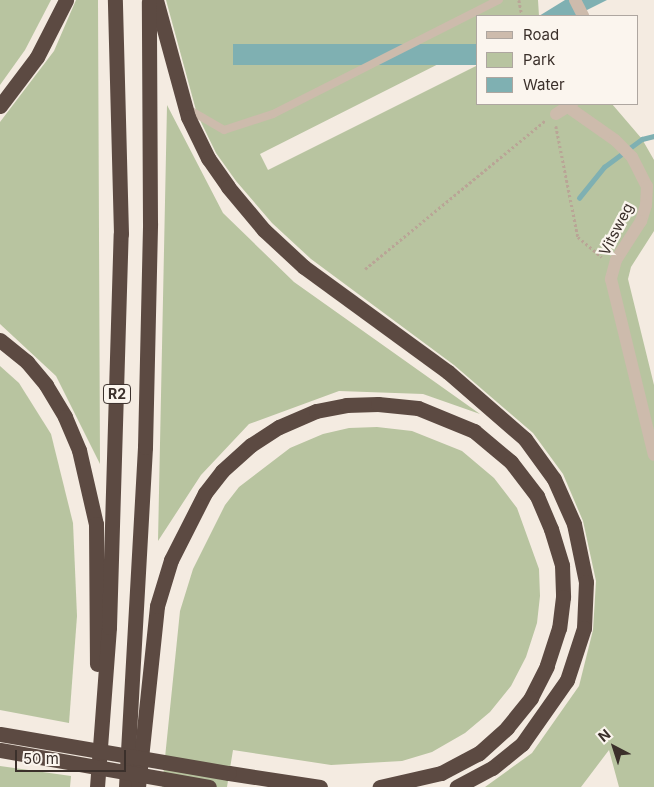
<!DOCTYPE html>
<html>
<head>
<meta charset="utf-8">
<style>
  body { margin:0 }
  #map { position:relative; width:654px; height:787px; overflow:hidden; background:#f4ebe1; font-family:Inter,sans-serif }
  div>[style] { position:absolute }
  .green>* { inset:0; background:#b8c4a0 }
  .water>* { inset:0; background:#7fb0b2; transform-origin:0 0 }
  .stream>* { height:4.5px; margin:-2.25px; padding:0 2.25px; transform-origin:2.25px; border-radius:2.25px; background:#7fb0b2 }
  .path>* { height:2.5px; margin-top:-1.25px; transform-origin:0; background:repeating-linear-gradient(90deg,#b9a596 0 2.5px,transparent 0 5px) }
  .lane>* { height:8px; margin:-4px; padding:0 4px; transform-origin:4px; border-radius:4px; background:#cdbbac }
  .street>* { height:12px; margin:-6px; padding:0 6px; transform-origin:6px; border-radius:6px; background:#cdbbac }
  .highway>* { height:15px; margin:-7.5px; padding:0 7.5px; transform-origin:7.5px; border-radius:7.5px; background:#5c4a42 }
  .highway-bridge>* { height:15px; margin:-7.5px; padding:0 7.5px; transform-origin:7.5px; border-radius:7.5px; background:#5c4a42 }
  span { translate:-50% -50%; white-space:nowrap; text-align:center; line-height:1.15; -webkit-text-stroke:4.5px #fbf5ee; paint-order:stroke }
  .shield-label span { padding:1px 4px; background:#fbf5ee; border:1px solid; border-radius:4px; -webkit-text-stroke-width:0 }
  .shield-label { font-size:14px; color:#3b302b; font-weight:700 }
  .street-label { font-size:15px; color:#3b302b }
  .legend { position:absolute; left:476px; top:15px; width:162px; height:90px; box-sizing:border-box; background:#fbf5ee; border:1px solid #aea6a0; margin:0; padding:6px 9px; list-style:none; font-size:15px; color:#3b302b }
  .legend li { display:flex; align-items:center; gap:10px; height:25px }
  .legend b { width:25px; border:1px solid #aea6a0 }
  .north { position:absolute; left:589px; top:722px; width:50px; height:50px; -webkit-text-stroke:4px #fbf5ee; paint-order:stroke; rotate:320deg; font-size:14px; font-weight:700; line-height:20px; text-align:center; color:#3b302b }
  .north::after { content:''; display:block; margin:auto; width:18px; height:22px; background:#3b302b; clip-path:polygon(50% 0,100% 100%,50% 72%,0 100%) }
  .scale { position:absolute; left:15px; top:750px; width:111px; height:22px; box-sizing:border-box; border:2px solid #3b302b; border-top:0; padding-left:6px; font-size:15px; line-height:18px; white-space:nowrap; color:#3b302b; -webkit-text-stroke:4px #fbf5ee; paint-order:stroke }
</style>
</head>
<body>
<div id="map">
  <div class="green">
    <i style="clip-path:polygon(0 0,51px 0,25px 50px,0 85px)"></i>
    <i style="clip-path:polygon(76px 0,98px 0,100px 464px,56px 376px,0 324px,0 122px,54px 51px)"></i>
    <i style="clip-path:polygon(166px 0,538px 0,539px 16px,478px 16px,478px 44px,260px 154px,268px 170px,478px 65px,478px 104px,612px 104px,642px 139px,654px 160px,654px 231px,631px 267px,628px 279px,654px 385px,654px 787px,619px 787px,609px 750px,581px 787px,485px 787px,532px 753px,579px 686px,593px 630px,596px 581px,583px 521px,563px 474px,533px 433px,454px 365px,311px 259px,272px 223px,236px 181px,216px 153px,197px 114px)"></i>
    <i style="clip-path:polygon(167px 105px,223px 213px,294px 282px,480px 414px,423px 394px,339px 391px,249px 424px,201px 475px,158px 541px)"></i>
    <i style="clip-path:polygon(0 366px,19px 383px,51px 434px,73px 523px,77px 616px,69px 723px,0 710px)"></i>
    <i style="clip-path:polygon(377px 427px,412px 431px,462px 451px,494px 478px,517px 508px,539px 569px,540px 596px,537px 623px,526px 657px,511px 686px,490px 712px,465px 733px,432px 752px,402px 761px,331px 765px,233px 750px,227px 787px,162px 787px,180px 611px,193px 569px,225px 505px,239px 487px,290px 448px,323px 434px,349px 428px)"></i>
    <i style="clip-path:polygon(0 766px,71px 776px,70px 787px,0 787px)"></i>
  </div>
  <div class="water">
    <i style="clip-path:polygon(565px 0,607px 0,575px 16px,539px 16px)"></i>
    <i style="left:478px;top:44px;width:21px;height:245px;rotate:90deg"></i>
  </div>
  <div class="stream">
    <i style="left:579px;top:198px;width:40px;rotate:-51deg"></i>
    <i style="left:604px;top:167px;width:47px;rotate:-36.4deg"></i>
    <i style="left:642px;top:139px;width:12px;rotate:-14deg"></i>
  </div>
  <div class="path">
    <i style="left:519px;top:0;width:16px;rotate:79deg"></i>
    <i style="left:556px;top:126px;width:113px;rotate:78.8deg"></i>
    <i style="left:578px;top:237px;width:31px;rotate:40deg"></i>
    <i style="left:365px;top:269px;width:234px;rotate:-39.5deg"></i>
  </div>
  <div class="lane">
    <i style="left:186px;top:108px;width:44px;rotate:30.1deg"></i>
    <i style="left:224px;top:130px;width:52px;rotate:-18.1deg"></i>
    <i style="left:273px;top:114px;width:253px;rotate:-26.8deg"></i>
  </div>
  <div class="street">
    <i style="left:575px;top:0;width:18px;rotate:63deg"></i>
    <i style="left:568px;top:107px;width:57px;rotate:35.1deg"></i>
    <i style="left:615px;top:140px;width:24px;rotate:45deg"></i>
    <i style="left:632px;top:157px;width:33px;rotate:63deg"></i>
    <i style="left:647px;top:186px;width:19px;rotate:93deg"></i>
    <i style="left:646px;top:205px;width:17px;rotate:107deg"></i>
    <i style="left:641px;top:221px;width:46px;rotate:122.7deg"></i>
    <i style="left:616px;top:260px;width:20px;rotate:105deg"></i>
    <i style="left:611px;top:279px;width:181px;rotate:76.3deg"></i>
    <i style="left:556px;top:114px;width:19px;rotate:-32deg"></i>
  </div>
  <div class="highway">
    <i style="left:156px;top:0;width:121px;rotate:74.7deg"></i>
    <i style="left:188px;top:117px;width:46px;rotate:64deg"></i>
    <i style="left:208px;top:158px;width:35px;rotate:55deg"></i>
    <i style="left:228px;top:187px;width:56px;rotate:50.1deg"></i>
    <i style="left:264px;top:230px;width:54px;rotate:42.8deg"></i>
    <i style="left:304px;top:267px;width:178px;rotate:36.1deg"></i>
    <i style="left:448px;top:372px;width:102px;rotate:41deg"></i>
    <i style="left:525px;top:439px;width:49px;rotate:54.1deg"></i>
    <i style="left:554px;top:479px;width:49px;rotate:66deg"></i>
    <i style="left:574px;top:524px;width:59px;rotate:78.3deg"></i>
    <i style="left:586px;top:582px;width:46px;rotate:92.5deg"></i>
    <i style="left:584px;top:628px;width:55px;rotate:108.1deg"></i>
    <i style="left:567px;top:680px;width:78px;rotate:125.1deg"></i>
    <i style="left:522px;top:744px;width:38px;rotate:141deg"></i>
    <i style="left:492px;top:768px;width:40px;rotate:152deg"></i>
    <i style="left:0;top:106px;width:61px;rotate:-52.9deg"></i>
    <i style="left:37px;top:57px;width:64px;rotate:-63deg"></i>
    <i style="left:0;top:340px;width:35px;rotate:39deg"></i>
    <i style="left:27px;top:362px;width:30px;rotate:50deg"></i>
    <i style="left:46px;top:385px;width:37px;rotate:59deg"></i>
    <i style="left:65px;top:417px;width:36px;rotate:67deg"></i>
    <i style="left:79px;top:450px;width:76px;rotate:77.1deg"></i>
    <i style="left:96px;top:524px;width:140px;rotate:89.6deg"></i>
    <i style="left:229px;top:773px;width:92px;rotate:8.7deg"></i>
    <i style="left:97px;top:787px;width:160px;rotate:-85.7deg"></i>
    <i style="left:109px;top:627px;width:393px;rotate:-88.3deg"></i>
    <i style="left:121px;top:234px;width:234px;rotate:-91.5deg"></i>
    <i style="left:126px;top:787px;width:341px;rotate:-86.8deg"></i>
    <i style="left:145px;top:447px;width:224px;rotate:-88.7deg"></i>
    <i style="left:150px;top:223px;width:221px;rotate:-90.3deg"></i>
    <i style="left:138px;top:787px;width:182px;rotate:-84deg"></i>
    <i style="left:157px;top:606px;width:48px;rotate:-73.1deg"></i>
    <i style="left:171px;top:560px;width:75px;rotate:-63.1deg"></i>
    <i style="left:205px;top:493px;width:28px;rotate:-52deg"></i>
    <i style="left:222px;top:471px;width:39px;rotate:-42deg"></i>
    <i style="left:251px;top:445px;width:33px;rotate:-33deg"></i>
    <i style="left:279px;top:427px;width:40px;rotate:-23.4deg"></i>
    <i style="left:316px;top:411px;width:31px;rotate:-11deg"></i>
    <i style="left:346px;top:405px;width:32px;rotate:-2deg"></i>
    <i style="left:378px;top:404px;width:40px;rotate:5.7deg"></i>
    <i style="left:418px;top:408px;width:61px;rotate:22.3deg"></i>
    <i style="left:474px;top:431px;width:48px;rotate:40deg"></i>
    <i style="left:511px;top:462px;width:43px;rotate:52.6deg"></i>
    <i style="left:537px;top:496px;width:36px;rotate:67deg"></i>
    <i style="left:551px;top:529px;width:38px;rotate:73deg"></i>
    <i style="left:562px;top:565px;width:32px;rotate:88deg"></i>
    <i style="left:563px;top:597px;width:31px;rotate:97deg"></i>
    <i style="left:559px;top:628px;width:40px;rotate:108deg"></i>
    <i style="left:547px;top:666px;width:36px;rotate:117deg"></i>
    <i style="left:531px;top:698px;width:38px;rotate:129deg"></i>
    <i style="left:507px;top:728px;width:38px;rotate:138deg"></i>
    <i style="left:479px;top:753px;width:43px;rotate:152.2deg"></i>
    <i style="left:441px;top:773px;width:63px;rotate:167.1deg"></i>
  </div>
  <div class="highway-bridge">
    <i style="left:0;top:734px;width:232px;rotate:9.7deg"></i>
    <i style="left:0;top:750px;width:212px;rotate:10deg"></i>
  </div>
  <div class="shield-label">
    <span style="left:117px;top:394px">R2</span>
  </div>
  <div class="street-label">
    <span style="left:616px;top:229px;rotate:-63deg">Vitsweg</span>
  </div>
  <ul class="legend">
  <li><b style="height:6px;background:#cdbbac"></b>Road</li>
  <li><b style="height:14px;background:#b8c4a0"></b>Park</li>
  <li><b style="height:14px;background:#7fb0b2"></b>Water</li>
  </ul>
  <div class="north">N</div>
  <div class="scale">50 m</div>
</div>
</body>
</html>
